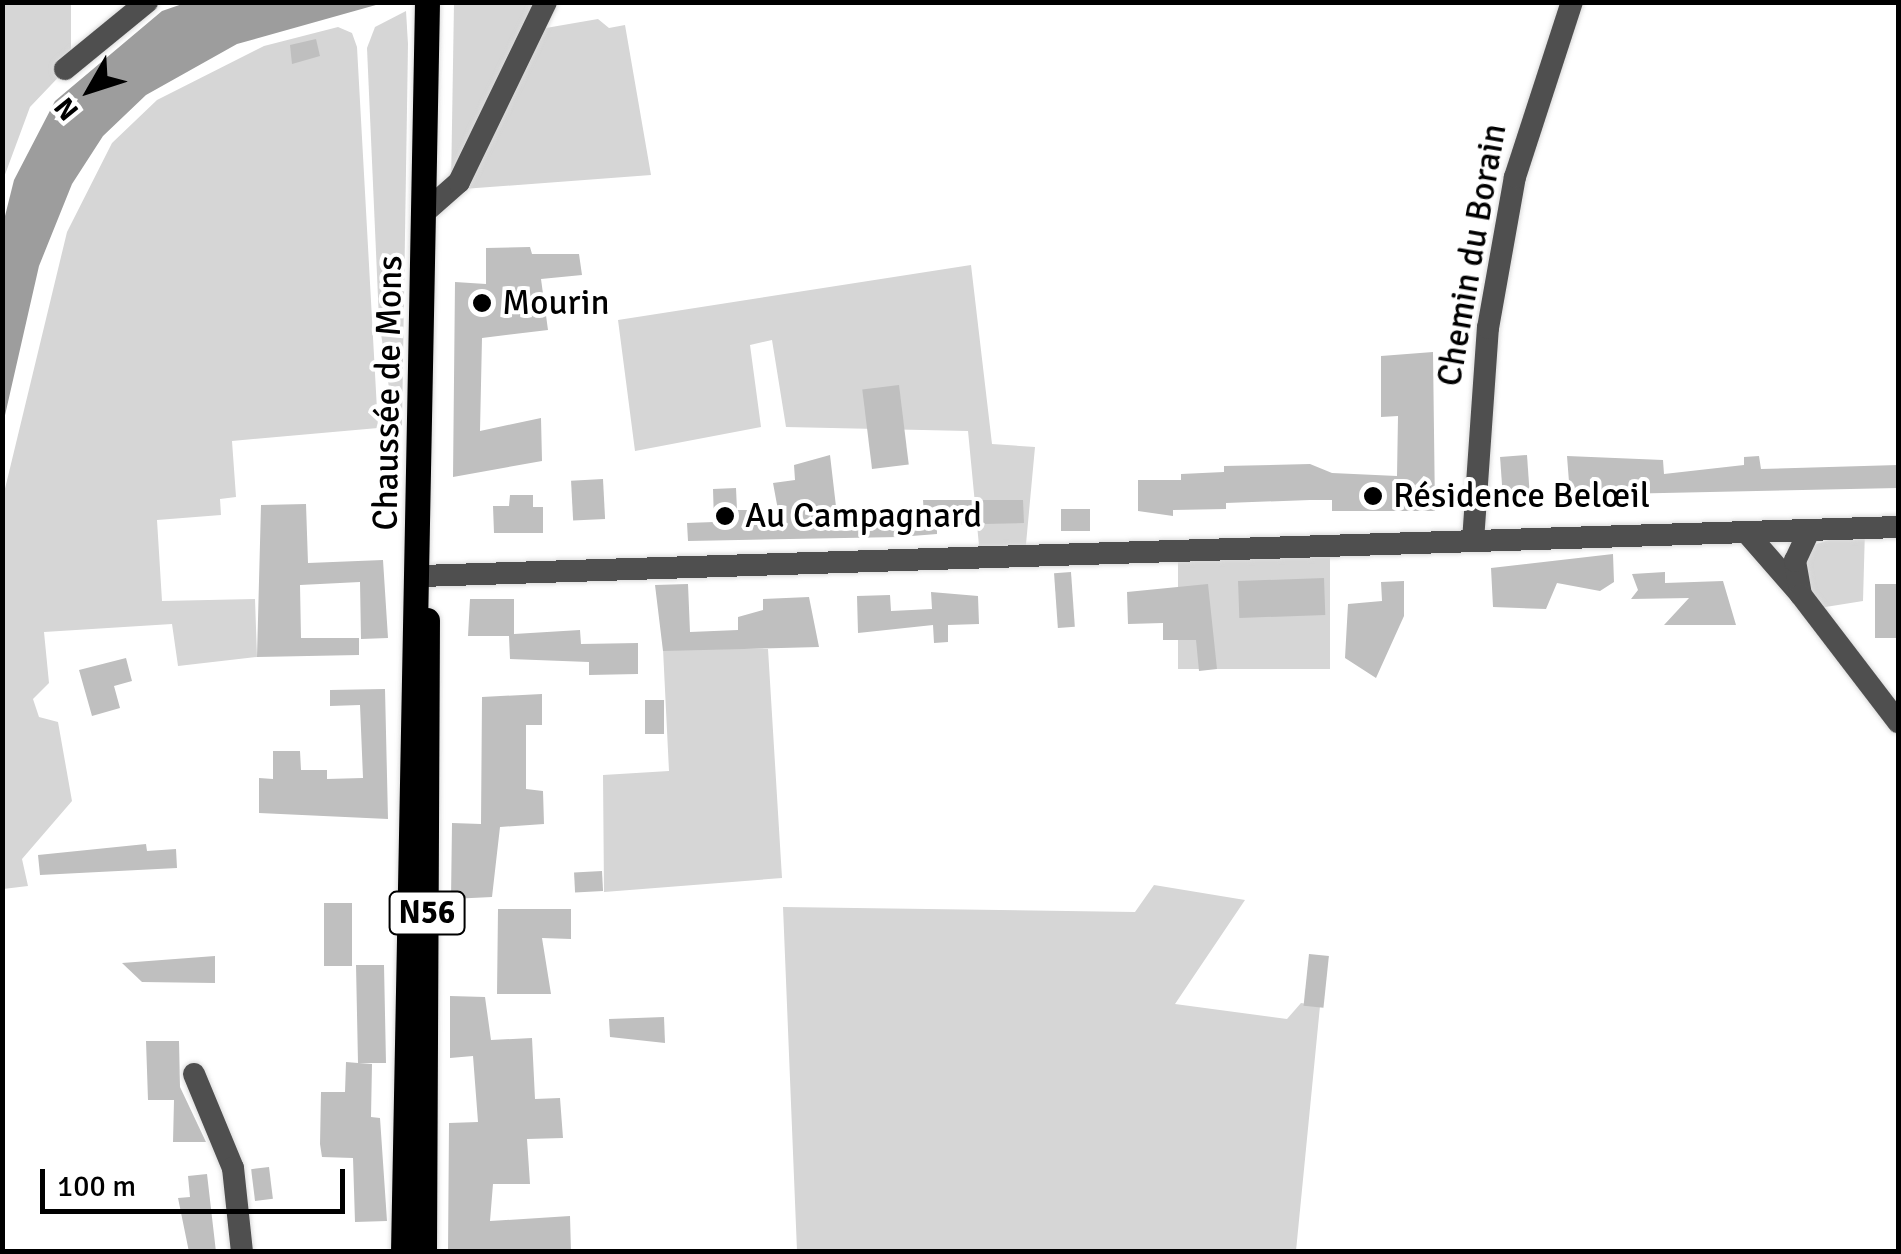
<!DOCTYPE html>
<html>
<head>
<meta charset="utf-8">
<style>
  body { margin:0 }
  #map { position:relative; width:1901px; height:1254px; overflow:hidden; background:#fff; font-family:Signika,sans-serif }
  div>[style] { position:absolute }
  .green>* { inset:0; background:#d6d6d6; transform-origin:0 0 }
  .water>* { inset:0; background:#9d9d9d }
  .building>* { inset:0; background:#bfbfbf; transform-origin:0 0 }
  .roads { filter:drop-shadow(0 0 2px #dbdbdb) drop-shadow(0 0 2px #dbdbdb) }
  .minor>* { height:22px; margin:-11px; padding:0 11px; transform-origin:11px; border-radius:11px; background:#4f4f4f }
  .major>* { height:25px; margin:-12.5px; padding:0 12.5px; transform-origin:12.5px; border-radius:12.5px; background:#000 }
  .dots>* { width:28px; height:28px; translate:-50% -50%; box-sizing:border-box; border:5px solid #fff; border-radius:50% }
  span { translate:-50% -50%; white-space:nowrap; text-align:center; line-height:1.15; -webkit-text-stroke:8px #fff; paint-order:stroke }
  .shield-label span { padding:2px 8px; background:#fff; border:2px solid; border-radius:8px; -webkit-text-stroke-width:0 }
  .shield-label { font-size:32px; color:#000; font-weight:700 }
  .street-label { font-size:35px; color:#000 }
  .poi-label { font-size:35px; color:#000 }
  .left { translate:0 -50%; text-align:left }
  .frame { position:absolute; inset:0; border:5px solid #000; pointer-events:none }
  .north { position:absolute; left:40px; top:40px; width:100px; height:100px; -webkit-text-stroke:8px #fff; paint-order:stroke; rotate:231deg; font-size:28px; font-weight:700; line-height:40px; text-align:center; color:#000 }
  .north::after { content:''; display:block; margin:auto; width:35px; height:45px; background:#000; clip-path:polygon(50% 0,100% 100%,50% 72%,0 100%) }
  .scale { position:absolute; left:40px; top:1169px; width:305px; height:45px; box-sizing:border-box; border:5px solid #000; border-top:0; padding-left:12px; font-size:30px; line-height:35px; white-space:nowrap; color:#000; -webkit-text-stroke:8px #fff; paint-order:stroke }
</style>
</head>
<body>
<div id="map">
  <div class="green">
    <i style="clip-path:polygon(3px 3px,71px 3px,71px 64px,30px 107px,3px 180px)"></i>
    <i style="clip-path:polygon(454px 3px,540px 3px,451px 186px)"></i>
    <i style="clip-path:polygon(406px 11px,408px 44px,402px 426px,393px 415px,379px 320px,367px 48px,375px 27px)"></i>
    <i style="clip-path:polygon(598px 19px,609px 28px,625px 25px,651px 175px,463px 189px,540px 29px)"></i>
    <i style="clip-path:polygon(338px 27px,352px 33px,357px 47px,378px 428px,232px 441px,236px 497px,220px 499px,221px 515px,157px 520px,162px 601px,255px 599px,257px 657px,178px 666px,172px 624px,44px 632px,49px 683px,33px 699px,39px 717px,58px 722px,72px 801px,22px 859px,28px 886px,3px 889px,3px 497px,67px 232px,112px 143px,157px 100px,264px 46px)"></i>
    <i style="clip-path:polygon(971px 265px,992px 444px,1035px 447px,1025px 555px,980px 556px,968px 431px,786px 427px,772px 340px,750px 345px,761px 427px,635px 451px,618px 320px)"></i>
    <i style="clip-path:polygon(1865px 529px,1863px 601px,1813px 609px,1800px 549px)"></i>
    <i style="left:1330px;top:545px;width:124px;height:152px;rotate:90deg"></i>
    <i style="clip-path:polygon(663px 649px,768px 649px,782px 878px,604px 892px,603px 775px,669px 771px)"></i>
    <i style="clip-path:polygon(1154px 885px,1245px 900px,1175px 1004px,1287px 1019px,1301px 1003px,1320px 1006px,1296px 1251px,797px 1251px,783px 907px,1135px 912px)"></i>
  </div>
  <div class="water">
    <i style="clip-path:polygon(188px 2px,383px 3px,237px 44px,146px 95px,103px 136px,72px 184px,39px 266px,3px 424px,3px 224px,14px 180px,55px 101px,162px 11px)"></i>
  </div>
  <div class="building">
    <i style="clip-path:polygon(316px 39px,320px 56px,292px 64px,290px 45px)"></i>
    <i style="clip-path:polygon(530px 247px,532px 254px,579px 254px,582px 275px,541px 279px,548px 330px,482px 338px,480px 431px,541px 418px,542px 461px,453px 477px,455px 282px,486px 284px,486px 248px)"></i>
    <i style="clip-path:polygon(1433px 352px,1435px 511px,1332px 511px,1332px 500px,1310px 500px,1226px 503px,1226px 509px,1173px 510px,1173px 516px,1138px 511px,1138px 480px,1181px 480px,1181px 474px,1224px 472px,1224px 466px,1310px 464px,1332px 473px,1397px 476px,1398px 416px,1381px 417px,1381px 356px)"></i>
    <i style="left:899px;top:385px;width:80px;height:37px;rotate:83deg"></i>
    <i style="clip-path:polygon(830px 455px,837px 515px,924px 515px,923px 500px,1023px 500px,1024px 523px,937px 525px,937px 534px,899px 537px,688px 541px,687px 523px,714px 522px,713px 489px,736px 488px,737px 510px,778px 510px,773px 483px,795px 480px,794px 465px)"></i>
    <i style="left:1527px;top:455px;width:46px;height:27px;rotate:86deg"></i>
    <i style="clip-path:polygon(1567px 456px,1663px 460px,1664px 474px,1744px 465px,1744px 457px,1759px 456px,1761px 469px,1898px 465px,1898px 488px,1570px 495px)"></i>
    <i style="left:603px;top:479px;width:40px;height:32px;rotate:87deg"></i>
    <i style="clip-path:polygon(510px 495px,533px 495px,533px 507px,543px 507px,543px 533px,494px 533px,493px 506px,509px 506px)"></i>
    <i style="clip-path:polygon(306px 504px,308px 563px,383px 560px,388px 638px,361px 639px,360px 582px,300px 585px,301px 638px,359px 638px,359px 655px,257px 657px,261px 505px)"></i>
    <i style="left:1061px;top:509px;width:29px;height:22px"></i>
    <i style="clip-path:polygon(1613px 554px,1614px 582px,1600px 591px,1557px 583px,1546px 609px,1493px 607px,1491px 568px)"></i>
    <i style="left:1071px;top:572px;width:55px;height:17px;rotate:86deg"></i>
    <i style="clip-path:polygon(1665px 572px,1665px 583px,1723px 581px,1736px 625px,1664px 625px,1689px 598px,1631px 599px,1638px 590px,1632px 574px)"></i>
    <i style="left:1324px;top:578px;width:37px;height:86px;rotate:88deg"></i>
    <i style="clip-path:polygon(1404px 581px,1404px 616px,1376px 678px,1345px 658px,1348px 604px,1382px 601px,1381px 582px)"></i>
    <i style="clip-path:polygon(688px 584px,690px 632px,738px 630px,738px 617px,763px 610px,763px 599px,809px 597px,819px 647px,663px 651px,655px 585px)"></i>
    <i style="clip-path:polygon(1208px 584px,1217px 669px,1199px 671px,1196px 640px,1163px 640px,1163px 623px,1128px 624px,1127px 592px)"></i>
    <i style="left:1898px;top:584px;width:54px;height:23px;rotate:90deg"></i>
    <i style="clip-path:polygon(931px 592px,978px 596px,979px 624px,948px 625px,948px 642px,934px 643px,933px 625px,858px 633px,857px 596px,890px 595px,891px 611px,932px 609px)"></i>
    <i style="clip-path:polygon(470px 599px,514px 599px,514px 634px,580px 630px,581px 644px,638px 643px,638px 674px,589px 675px,589px 662px,510px 659px,509px 636px,468px 636px)"></i>
    <i style="clip-path:polygon(126px 658px,132px 681px,114px 686px,120px 708px,92px 716px,79px 670px)"></i>
    <i style="clip-path:polygon(385px 689px,388px 819px,259px 813px,259px 778px,273px 779px,273px 751px,300px 751px,301px 770px,327px 770px,327px 779px,363px 778px,360px 705px,330px 706px,330px 690px)"></i>
    <i style="clip-path:polygon(542px 694px,542px 725px,526px 725px,526px 789px,543px 791px,544px 824px,500px 827px,492px 897px,451px 899px,452px 823px,481px 824px,482px 697px)"></i>
    <i style="left:645px;top:700px;width:19px;height:34px"></i>
    <i style="clip-path:polygon(146px 844px,147px 851px,176px 849px,177px 868px,40px 875px,38px 855px)"></i>
    <i style="left:602px;top:871px;width:20px;height:28px;rotate:87deg"></i>
    <i style="left:352px;top:903px;width:63px;height:28px;rotate:90deg"></i>
    <i style="clip-path:polygon(498px 909px,571px 909px,571px 939px,542px 938px,551px 994px,497px 994px)"></i>
    <i style="left:1309px;top:954px;width:20px;height:52px;rotate:6deg"></i>
    <i style="clip-path:polygon(215px 956px,215px 983px,142px 982px,122px 963px)"></i>
    <i style="clip-path:polygon(356px 965px,384px 965px,386px 1063px,359px 1063px,372px 1064px,371px 1117px,380px 1118px,387px 1221px,355px 1222px,353px 1158px,322px 1157px,320px 1144px,321px 1092px,345px 1092px,346px 1062px,358px 1063px)"></i>
    <i style="clip-path:polygon(450px 996px,485px 997px,491px 1040px,532px 1038px,535px 1099px,560px 1098px,563px 1138px,527px 1139px,530px 1184px,493px 1184px,490px 1221px,570px 1216px,571px 1252px,448px 1252px,449px 1123px,478px 1122px,473px 1056px,450px 1058px)"></i>
    <i style="clip-path:polygon(664px 1017px,665px 1043px,610px 1037px,609px 1019px)"></i>
    <i style="clip-path:polygon(146px 1041px,179px 1041px,180px 1087px,206px 1142px,173px 1142px,174px 1100px,148px 1100px)"></i>
    <i style="left:269px;top:1167px;width:32px;height:18px;rotate:83deg"></i>
    <i style="clip-path:polygon(207px 1174px,216px 1252px,189px 1252px,178px 1198px,190px 1197px,188px 1176px)"></i>
  </div>
  <div class="roads">
    <div class="minor">
      <i style="left:65px;top:69px;width:106px;rotate:-39.3deg"></i>
      <i style="left:425px;top:212px;width:45px;rotate:-41.4deg"></i>
      <i style="left:459px;top:182px;width:200px;rotate:-64.2deg"></i>
      <i style="left:1747px;top:533px;width:82px;rotate:48.9deg"></i>
      <i style="left:1801px;top:595px;width:35px;rotate:-100deg"></i>
      <i style="left:1795px;top:561px;width:33px;rotate:-65deg"></i>
      <i style="left:1473px;top:541px;width:214px;rotate:-86deg"></i>
      <i style="left:1488px;top:328px;width:153px;rotate:-79.9deg"></i>
      <i style="left:1515px;top:177px;width:184px;rotate:-72deg"></i>
      <i style="left:421px;top:576px;width:1478px;rotate:-1.9deg"></i>
      <i style="left:1801px;top:595px;width:160px;rotate:52.6deg"></i>
      <i style="left:194px;top:1074px;width:102px;rotate:67.5deg"></i>
      <i style="left:233px;top:1168px;width:84px;rotate:83.9deg"></i>
    </div>
    <div class="major">
      <i style="left:403px;top:1252px;width:1250px;rotate:-88.9deg"></i>
      <i style="left:424px;top:1252px;width:632px;rotate:-89.73deg"></i>
    </div>
  </div>
  <div class="dots">
    <i style="left:482px;top:303px;background:#000"></i>
    <i style="left:1373px;top:496px;background:#000"></i>
    <i style="left:725px;top:516px;background:#000"></i>
  </div>
  <div class="shield-label">
    <span style="left:427px;top:913px">N56</span>
  </div>
  <div class="street-label">
    <span style="left:1472px;top:255px;rotate:-80deg">Chemin du Borain</span>
    <span style="left:388px;top:393px;rotate:-89deg">Chaussée de Mons</span>
  </div>
  <div class="poi-label">
    <span class="left" style="left:502px;top:303px">Mourin</span>
    <span class="left" style="left:1393px;top:496px">Résidence Belœil</span>
    <span class="left" style="left:745px;top:516px">Au Campagnard</span>
  </div>
  <div class="frame"></div>
  <div class="north">N</div>
  <div class="scale">100 m</div>
</div>
</body>
</html>
